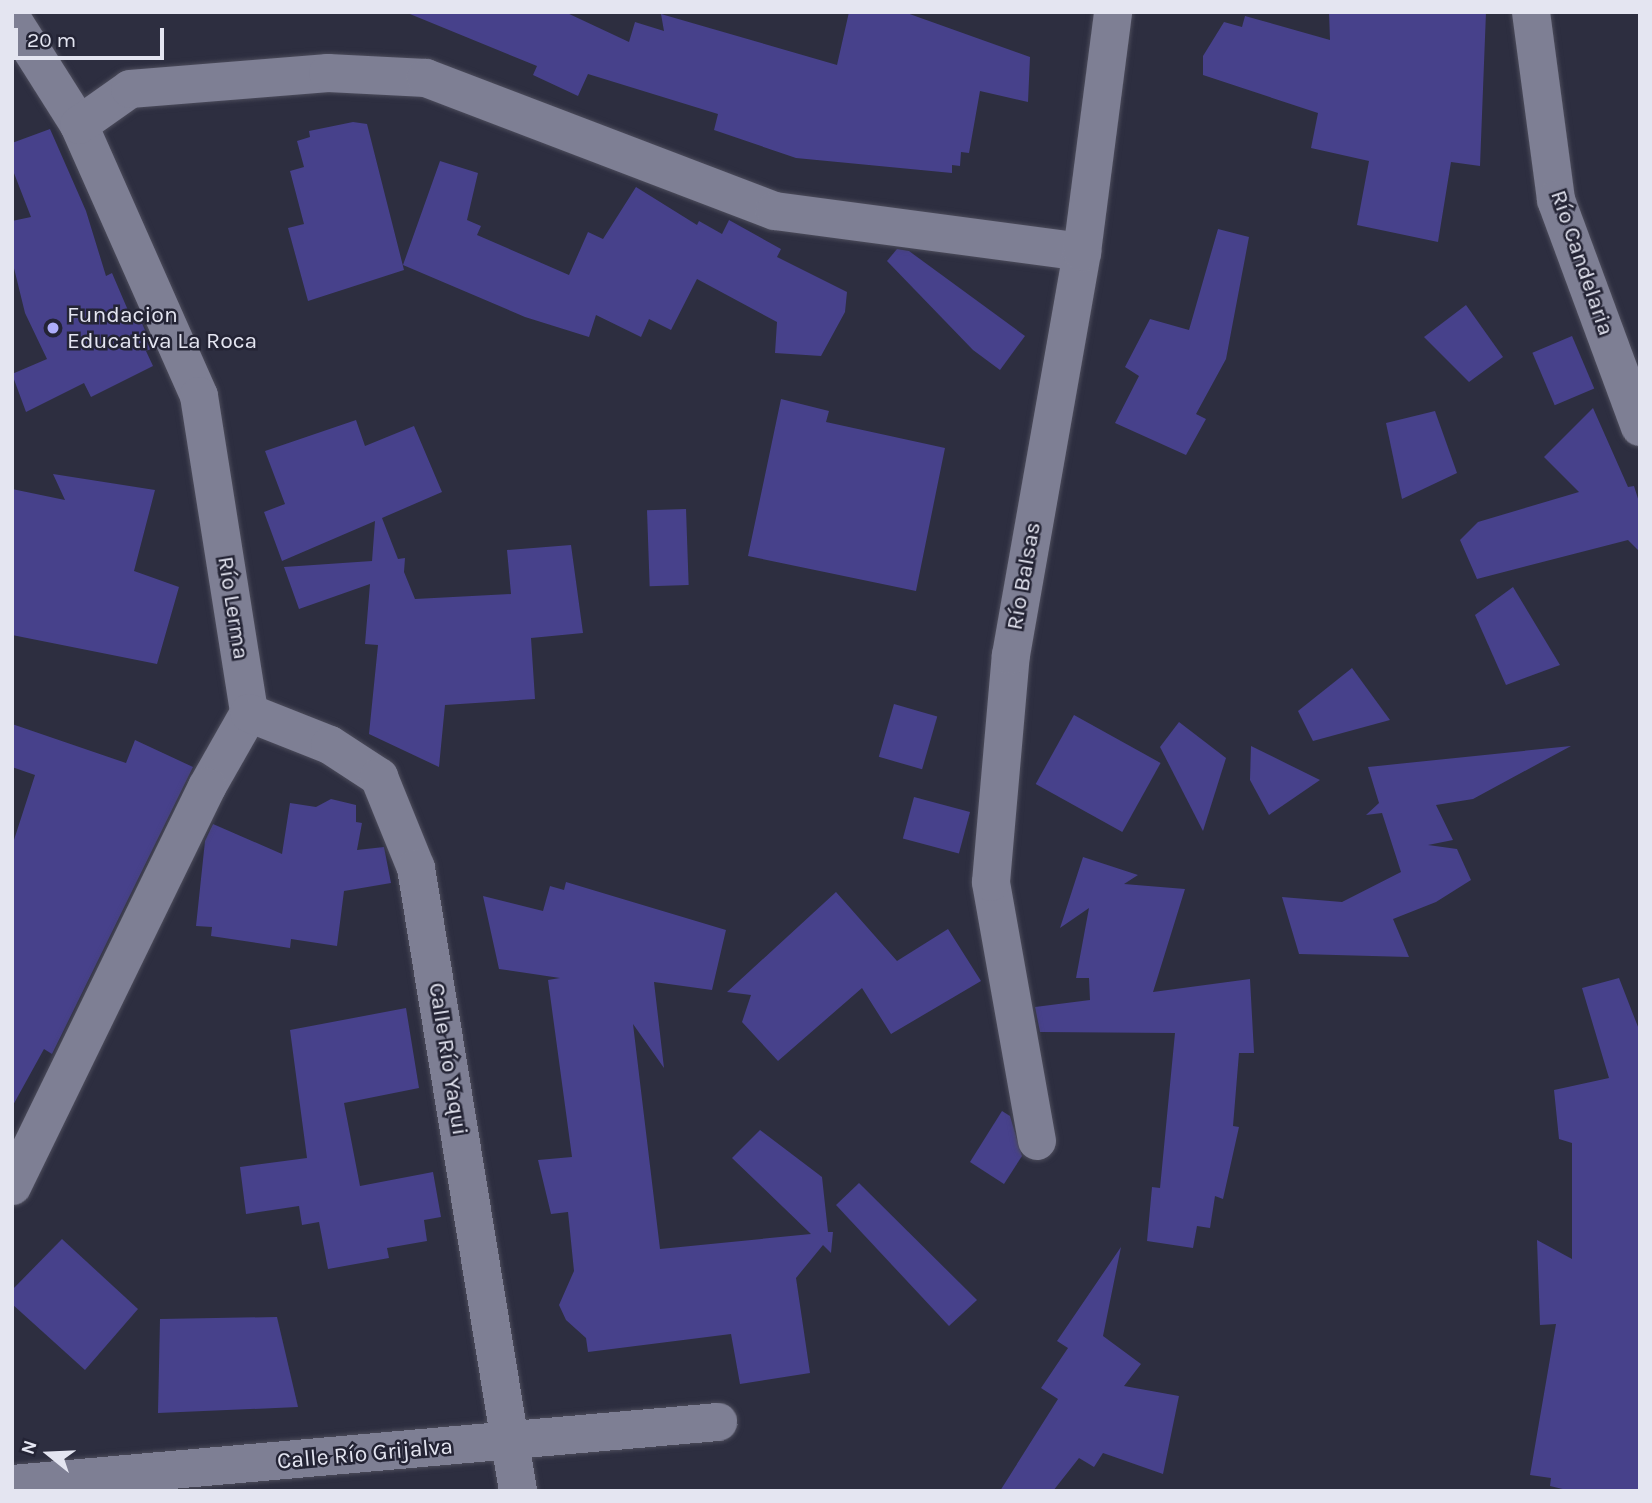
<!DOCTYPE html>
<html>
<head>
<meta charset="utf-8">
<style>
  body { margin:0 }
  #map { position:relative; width:1652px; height:1503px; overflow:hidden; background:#2d2e40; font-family:Karla,sans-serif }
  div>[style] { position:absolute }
  .building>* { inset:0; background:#47418b; transform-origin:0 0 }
  .roads { filter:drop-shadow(0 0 2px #4c4c5b) drop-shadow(0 0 2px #4c4c5b) }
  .minor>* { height:38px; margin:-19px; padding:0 19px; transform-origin:19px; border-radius:19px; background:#7e7f94 }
  .dots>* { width:19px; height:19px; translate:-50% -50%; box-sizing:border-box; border:4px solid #242435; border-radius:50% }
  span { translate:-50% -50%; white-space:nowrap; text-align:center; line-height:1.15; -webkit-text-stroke:5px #242435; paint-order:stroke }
  .street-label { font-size:23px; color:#e4e5f1 }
  .poi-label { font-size:23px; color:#e4e5f1 }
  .left { translate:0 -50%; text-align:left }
  .frame { position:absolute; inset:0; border:14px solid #e4e5f1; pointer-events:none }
  .north { position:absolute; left:14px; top:1419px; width:70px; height:70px; -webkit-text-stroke:5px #242435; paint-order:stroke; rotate:288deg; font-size:19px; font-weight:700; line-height:28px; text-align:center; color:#e4e5f1 }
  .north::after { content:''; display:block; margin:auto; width:24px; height:32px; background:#e4e5f1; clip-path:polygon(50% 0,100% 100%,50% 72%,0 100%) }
  .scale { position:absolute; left:14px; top:28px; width:150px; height:32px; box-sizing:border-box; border:4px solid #e4e5f1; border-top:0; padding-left:9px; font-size:21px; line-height:24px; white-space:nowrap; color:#e4e5f1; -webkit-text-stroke:5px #242435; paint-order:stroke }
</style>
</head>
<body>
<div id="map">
  <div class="building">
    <i style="clip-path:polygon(405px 12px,565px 12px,629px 42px,635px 22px,664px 31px,661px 14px,837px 65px,849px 12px,904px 12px,1030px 57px,1028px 102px,980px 91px,969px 153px,961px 152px,960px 166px,952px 165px,952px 173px,796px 158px,714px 130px,718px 114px,588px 74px,578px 96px,533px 75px,537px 66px)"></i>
    <i style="clip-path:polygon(1329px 12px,1486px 12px,1480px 166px,1451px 162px,1438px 242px,1357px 225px,1369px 161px,1311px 148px,1318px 113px,1203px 75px,1203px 56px,1224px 22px,1242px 27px,1245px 16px,1330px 40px)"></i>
    <i style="clip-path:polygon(353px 122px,367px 124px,404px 270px,308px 301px,288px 228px,304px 224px,290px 171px,304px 167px,297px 141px,310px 137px,309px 131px)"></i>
    <i style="clip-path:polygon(50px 129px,86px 211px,106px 276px,112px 273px,133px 322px,140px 319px,153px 348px,146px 351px,153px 366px,91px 397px,84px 383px,26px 412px,12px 374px,47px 359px,25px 313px,12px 260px,12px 221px,31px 217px,12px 168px,12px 143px)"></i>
    <i style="clip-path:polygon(440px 161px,478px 173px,467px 220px,481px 226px,477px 235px,569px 275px,588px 232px,603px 239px,636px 187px,697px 225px,699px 221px,722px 234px,729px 220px,781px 249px,777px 257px,847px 292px,845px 312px,821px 356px,775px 353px,777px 322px,697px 279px,671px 330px,649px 319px,641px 337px,596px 315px,589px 337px,525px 317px,403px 265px)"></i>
    <i style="clip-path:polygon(1218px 229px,1249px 237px,1226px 359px,1196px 414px,1206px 419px,1186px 455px,1115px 423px,1139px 376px,1125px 367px,1150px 319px,1189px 330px)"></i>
    <i style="clip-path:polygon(897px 249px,909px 251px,1025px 336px,1000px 370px,973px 350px,887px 261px)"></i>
    <i style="clip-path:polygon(1466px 305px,1503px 357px,1469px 382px,1424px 337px)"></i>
    <i style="left:1572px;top:336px;width:57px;height:43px;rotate:67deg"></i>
    <i style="clip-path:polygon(781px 399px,829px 411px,826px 422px,945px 448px,916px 591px,748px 556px)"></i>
    <i style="clip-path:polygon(1593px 408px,1628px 487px,1634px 486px,1640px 505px,1640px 552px,1628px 540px,1477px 579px,1460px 540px,1478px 522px,1579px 492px,1544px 457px)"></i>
    <i style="clip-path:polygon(1435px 411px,1457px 473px,1402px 499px,1386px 423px)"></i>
    <i style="clip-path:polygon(356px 420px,365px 446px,414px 426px,442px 492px,382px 518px,398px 559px,405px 558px,404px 572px,415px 599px,511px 594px,507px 550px,571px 545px,583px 633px,531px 638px,535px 699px,445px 705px,439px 767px,369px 734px,378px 645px,365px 644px,370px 584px,299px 609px,284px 567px,372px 561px,375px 521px,282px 561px,264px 512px,285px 504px,265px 451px)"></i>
    <i style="clip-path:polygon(53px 474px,155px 490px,134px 571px,179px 587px,157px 664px,12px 635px,12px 489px,65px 500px)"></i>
    <i style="left:686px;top:509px;width:76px;height:39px;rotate:88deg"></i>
    <i style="clip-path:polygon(1513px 587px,1560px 665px,1506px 685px,1475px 615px)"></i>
    <i style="clip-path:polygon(1352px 668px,1390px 720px,1313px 741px,1298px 711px)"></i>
    <i style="left:894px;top:704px;width:45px;height:55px;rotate:16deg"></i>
    <i style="left:1074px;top:715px;width:99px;height:79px;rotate:29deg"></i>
    <i style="clip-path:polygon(1179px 722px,1226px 758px,1203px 831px,1160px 747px)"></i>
    <i style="clip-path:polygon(12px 724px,126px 763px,135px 740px,193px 767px,52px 1054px,44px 1049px,12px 1107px,12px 846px,35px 775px,12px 767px)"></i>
    <i style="clip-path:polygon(1251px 746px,1320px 780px,1269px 815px,1250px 780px)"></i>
    <i style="clip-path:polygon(1571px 746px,1473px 799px,1436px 805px,1453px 840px,1428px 845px,1457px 849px,1471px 880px,1436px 902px,1393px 919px,1409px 957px,1299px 954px,1282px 897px,1342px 902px,1401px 872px,1382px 813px,1366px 815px,1379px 803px,1368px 767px)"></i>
    <i style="left:914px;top:797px;width:58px;height:43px;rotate:15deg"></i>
    <i style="clip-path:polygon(331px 799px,356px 805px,356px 822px,362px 823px,357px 850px,384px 847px,391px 883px,344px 891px,337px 946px,291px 939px,290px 948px,211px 936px,212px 927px,196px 926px,205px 841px,213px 824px,282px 854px,290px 803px,316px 807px)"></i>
    <i style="clip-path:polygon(1083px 857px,1138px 875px,1124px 884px,1185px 889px,1153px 992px,1250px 979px,1254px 1053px,1239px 1053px,1233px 1126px,1239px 1127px,1223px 1199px,1215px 1196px,1210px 1228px,1197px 1226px,1193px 1248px,1147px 1241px,1152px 1187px,1160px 1188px,1175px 1033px,1040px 1032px,1035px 1007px,1090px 1000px,1089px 978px,1076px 978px,1089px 908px,1060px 928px)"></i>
    <i style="clip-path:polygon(566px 882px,726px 930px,712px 990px,654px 982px,664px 1068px,633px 1024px,660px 1249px,811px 1234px,732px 1158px,760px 1130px,822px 1177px,828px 1232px,833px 1232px,831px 1253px,823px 1245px,796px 1278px,810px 1373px,740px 1384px,731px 1334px,588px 1352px,586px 1338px,566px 1320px,559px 1305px,574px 1271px,568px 1212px,551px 1214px,538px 1160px,572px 1157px,548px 980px,560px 978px,499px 969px,483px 896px,543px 911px,550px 886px,564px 890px)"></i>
    <i style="clip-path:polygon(836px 892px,897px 961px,948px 929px,981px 981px,891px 1034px,862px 988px,778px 1061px,742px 1022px,751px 995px,727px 992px)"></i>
    <i style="clip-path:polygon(1619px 978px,1640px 1032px,1640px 1491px,1571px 1491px,1550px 1486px,1551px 1478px,1530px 1475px,1556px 1324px,1540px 1325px,1537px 1240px,1572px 1259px,1572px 1143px,1559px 1139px,1554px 1090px,1609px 1078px,1582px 988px)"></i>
    <i style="clip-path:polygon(406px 1008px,419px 1088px,344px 1103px,360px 1186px,433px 1172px,441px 1217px,424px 1220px,427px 1241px,387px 1248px,389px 1258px,328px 1269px,319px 1222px,302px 1225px,299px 1206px,246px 1214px,240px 1167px,307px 1158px,290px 1030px)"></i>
    <i style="clip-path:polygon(1002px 1111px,1010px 1116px,1022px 1156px,1004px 1184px,970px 1162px)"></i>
    <i style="clip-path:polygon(859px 1183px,977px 1300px,949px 1326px,836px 1205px)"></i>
    <i style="clip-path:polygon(62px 1239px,138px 1309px,85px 1370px,12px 1304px,12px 1290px)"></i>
    <i style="clip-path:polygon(1121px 1247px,1103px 1336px,1141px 1364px,1124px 1386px,1179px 1396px,1163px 1474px,1103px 1453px,1094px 1467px,1079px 1458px,1053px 1491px,1000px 1491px,1058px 1399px,1041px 1388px,1068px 1348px,1057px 1341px)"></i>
    <i style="clip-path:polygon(277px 1317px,298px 1407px,158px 1413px,160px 1319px)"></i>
  </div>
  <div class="roads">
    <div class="minor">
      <i style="left:1531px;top:12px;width:190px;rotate:82.4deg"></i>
      <i style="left:1556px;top:200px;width:242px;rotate:69.7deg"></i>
      <i style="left:12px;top:19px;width:125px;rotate:57.7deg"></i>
      <i style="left:79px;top:125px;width:296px;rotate:66.1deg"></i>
      <i style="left:199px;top:396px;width:321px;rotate:81deg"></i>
      <i style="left:249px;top:713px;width:85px;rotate:119.6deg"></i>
      <i style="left:207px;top:787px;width:444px;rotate:116deg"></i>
      <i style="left:79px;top:125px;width:62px;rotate:-35.2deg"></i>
      <i style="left:130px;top:89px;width:199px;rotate:-4.6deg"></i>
      <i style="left:328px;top:73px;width:98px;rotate:2.9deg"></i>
      <i style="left:426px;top:78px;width:373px;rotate:20.9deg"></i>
      <i style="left:775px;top:211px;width:310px;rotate:7.6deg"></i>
      <i style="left:249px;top:713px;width:87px;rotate:21.6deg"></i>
      <i style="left:330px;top:745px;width:59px;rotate:33.1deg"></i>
      <i style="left:379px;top:777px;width:98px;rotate:67.9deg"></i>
      <i style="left:416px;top:868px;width:631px;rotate:80.7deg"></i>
      <i style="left:1037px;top:1141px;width:263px;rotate:-100.1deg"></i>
      <i style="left:991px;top:882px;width:228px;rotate:-85deg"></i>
      <i style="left:1011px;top:655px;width:409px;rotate:-80deg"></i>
      <i style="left:1082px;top:252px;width:242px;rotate:-82.6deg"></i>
      <i style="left:12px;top:1484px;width:709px;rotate:-5.02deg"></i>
    </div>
  </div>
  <div class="dots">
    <i style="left:53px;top:328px;background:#aeaefa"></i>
  </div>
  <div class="street-label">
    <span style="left:1582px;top:263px;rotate:71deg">Río Candelaria</span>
    <span style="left:1024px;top:576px;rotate:-80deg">Río Balsas</span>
    <span style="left:233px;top:608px;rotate:81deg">Río Lerma</span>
    <span style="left:448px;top:1059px;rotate:81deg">Calle Río Yaqui</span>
    <span style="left:365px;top:1454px;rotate:-5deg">Calle Río Grijalva</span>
  </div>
  <div class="poi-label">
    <span class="left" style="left:67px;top:328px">Fundacion<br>Educativa La Roca</span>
  </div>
  <div class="frame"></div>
  <div class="north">N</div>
  <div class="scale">20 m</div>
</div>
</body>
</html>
